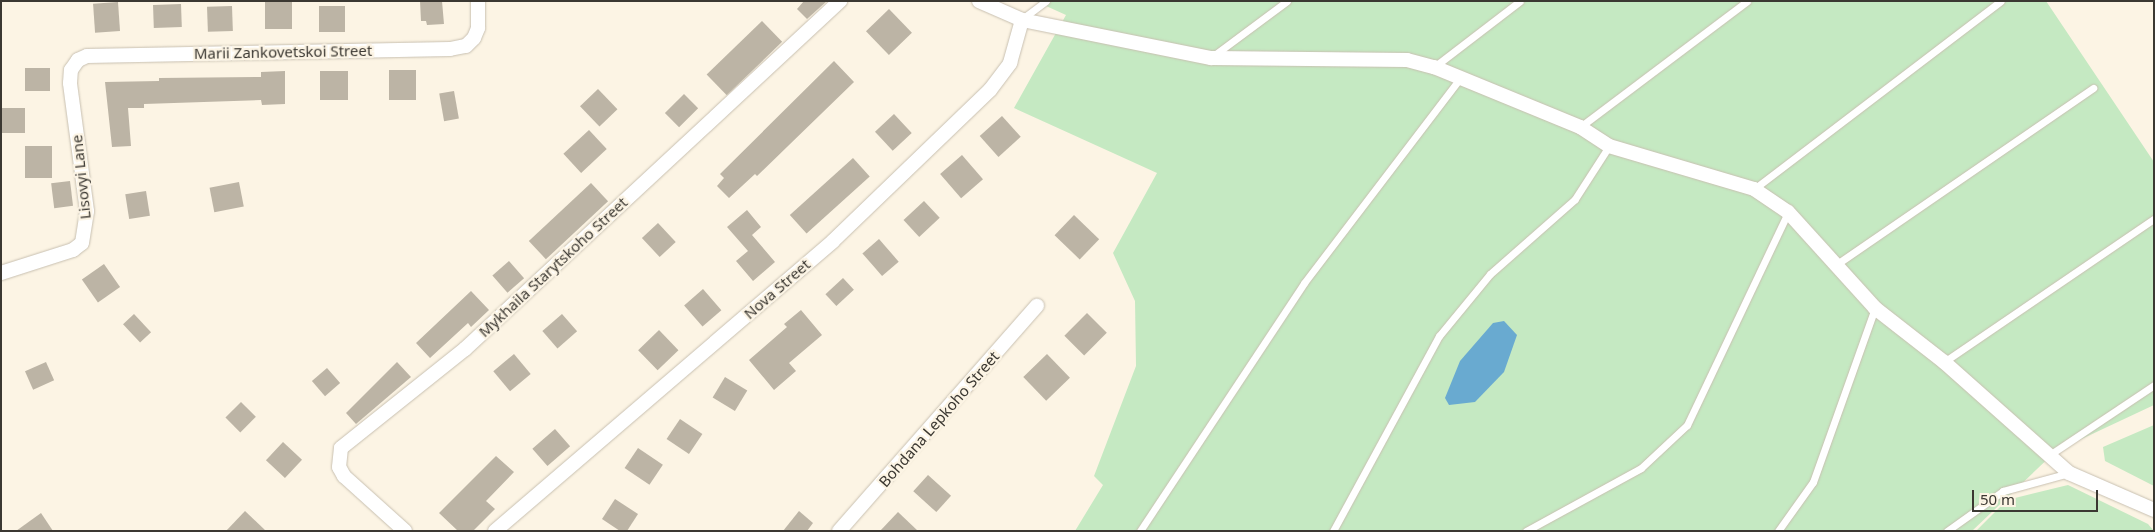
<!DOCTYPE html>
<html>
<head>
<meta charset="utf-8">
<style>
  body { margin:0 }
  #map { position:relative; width:2155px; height:532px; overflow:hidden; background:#fcf4e4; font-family:"Noto Sans",sans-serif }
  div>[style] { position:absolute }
  .green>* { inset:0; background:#c5e9c2 }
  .water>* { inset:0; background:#69aad0 }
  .building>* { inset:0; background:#bcb4a5; transform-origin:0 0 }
  .roads { filter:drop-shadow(0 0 1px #c8c0b1) drop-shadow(0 0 1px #c8c0b1) }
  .lane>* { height:7px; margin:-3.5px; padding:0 3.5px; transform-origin:3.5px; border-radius:3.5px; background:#fff }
  .street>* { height:14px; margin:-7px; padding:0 7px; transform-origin:7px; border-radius:7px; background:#fff }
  span { translate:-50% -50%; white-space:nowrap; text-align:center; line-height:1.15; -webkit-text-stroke:4.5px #fcf4e4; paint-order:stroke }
  .street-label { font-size:15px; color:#3b3832 }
  .frame { position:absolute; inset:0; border:2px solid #3b3832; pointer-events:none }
  .scale { position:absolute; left:1972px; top:490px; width:126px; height:22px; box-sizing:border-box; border:2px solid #3b3832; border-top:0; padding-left:6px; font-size:15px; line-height:18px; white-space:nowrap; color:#3b3832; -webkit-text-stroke:4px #fcf4e4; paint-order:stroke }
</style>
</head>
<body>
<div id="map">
  <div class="green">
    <i style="clip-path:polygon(1035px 1px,2046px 1px,2154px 162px,2154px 405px,2056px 451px,1972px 531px,1075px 531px,1103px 485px,1094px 476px,1136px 366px,1135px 301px,1113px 253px,1157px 173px,1014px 108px,1066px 15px)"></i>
    <i style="clip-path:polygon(2154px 425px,2154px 486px,2105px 461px,2103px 447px)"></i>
    <i style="clip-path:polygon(2068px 485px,2148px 524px,2154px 531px,1976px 531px,2007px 500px)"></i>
  </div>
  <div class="water">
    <i style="clip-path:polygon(1504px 321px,1517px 335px,1504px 372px,1475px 402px,1449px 405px,1445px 398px,1460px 361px,1493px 323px)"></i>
  </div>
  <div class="building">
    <i style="clip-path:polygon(420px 1px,442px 1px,444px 24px,427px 25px,426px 21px,421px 21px)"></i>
    <i style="clip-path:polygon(804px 1px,827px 1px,807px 19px,797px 9px)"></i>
    <i style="left:118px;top:2px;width:29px;height:25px;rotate:86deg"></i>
    <i style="left:265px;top:2px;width:27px;height:27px"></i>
    <i style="left:181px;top:4px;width:23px;height:28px;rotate:88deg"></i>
    <i style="left:232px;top:6px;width:25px;height:25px;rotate:88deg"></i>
    <i style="left:319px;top:6px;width:26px;height:26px"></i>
    <i style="left:889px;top:9px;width:33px;height:32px;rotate:46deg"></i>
    <i style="left:762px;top:21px;width:29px;height:77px;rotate:46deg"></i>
    <i style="clip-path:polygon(834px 61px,854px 82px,757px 176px,755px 174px,729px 198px,717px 186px,724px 178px,720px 174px)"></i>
    <i style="left:25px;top:68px;width:25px;height:23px"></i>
    <i style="left:389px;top:70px;width:27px;height:30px"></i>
    <i style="clip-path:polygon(285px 71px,285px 104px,262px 105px,261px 100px,144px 104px,144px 108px,128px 108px,131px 146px,112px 147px,105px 82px,159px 81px,159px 78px,261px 77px,261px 72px)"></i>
    <i style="left:320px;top:71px;width:28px;height:29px"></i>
    <i style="left:598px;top:89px;width:28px;height:25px;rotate:46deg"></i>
    <i style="left:454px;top:91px;width:28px;height:15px;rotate:80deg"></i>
    <i style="left:684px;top:94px;width:20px;height:27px;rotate:45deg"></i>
    <i style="left:1px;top:108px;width:24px;height:25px"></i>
    <i style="left:894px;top:114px;width:26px;height:26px;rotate:47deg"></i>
    <i style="left:1002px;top:116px;width:28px;height:30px;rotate:48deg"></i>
    <i style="left:589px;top:130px;width:26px;height:35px;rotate:47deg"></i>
    <i style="left:25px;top:146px;width:27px;height:32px"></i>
    <i style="left:962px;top:155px;width:32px;height:29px;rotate:49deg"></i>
    <i style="left:853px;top:158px;width:25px;height:85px;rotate:48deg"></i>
    <i style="left:70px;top:181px;width:25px;height:19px;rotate:83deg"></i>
    <i style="left:239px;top:182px;width:25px;height:30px;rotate:79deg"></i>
    <i style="left:591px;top:183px;width:25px;height:85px;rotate:47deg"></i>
    <i style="left:146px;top:191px;width:25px;height:21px;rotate:81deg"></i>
    <i style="left:924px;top:201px;width:23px;height:28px;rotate:47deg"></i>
    <i style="clip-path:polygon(747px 210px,761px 227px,752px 235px,775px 262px,753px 281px,736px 261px,748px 251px,727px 227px)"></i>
    <i style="left:1074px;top:215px;width:35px;height:28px;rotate:44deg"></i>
    <i style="left:658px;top:223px;width:26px;height:22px;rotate:47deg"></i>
    <i style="left:879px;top:239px;width:30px;height:22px;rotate:49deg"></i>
    <i style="left:509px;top:261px;width:23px;height:22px;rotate:49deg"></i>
    <i style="left:104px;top:264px;width:28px;height:27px;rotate:55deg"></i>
    <i style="left:843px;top:278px;width:16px;height:24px;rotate:47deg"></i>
    <i style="left:703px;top:289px;width:28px;height:25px;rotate:49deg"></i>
    <i style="clip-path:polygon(471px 291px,489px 310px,471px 327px,468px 323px,430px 358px,416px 343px)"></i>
    <i style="clip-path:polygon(801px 310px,822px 335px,789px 363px,796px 371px,774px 390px,749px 360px,787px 327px,784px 324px)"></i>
    <i style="left:1087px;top:313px;width:28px;height:32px;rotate:45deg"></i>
    <i style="left:134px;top:314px;width:25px;height:15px;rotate:47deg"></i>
    <i style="left:562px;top:314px;width:23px;height:26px;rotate:49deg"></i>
    <i style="left:659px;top:330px;width:28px;height:29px;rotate:46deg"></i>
    <i style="left:514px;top:354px;width:26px;height:27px;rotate:50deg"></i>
    <i style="left:1047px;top:354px;width:33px;height:33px;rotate:46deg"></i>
    <i style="left:46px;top:362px;width:20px;height:23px;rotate:66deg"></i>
    <i style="clip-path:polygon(397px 362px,411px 377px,356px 424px,346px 413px)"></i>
    <i style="left:327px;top:368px;width:20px;height:20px;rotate:49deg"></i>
    <i style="left:725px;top:377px;width:26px;height:24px;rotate:31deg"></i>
    <i style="left:241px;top:402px;width:21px;height:22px;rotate:45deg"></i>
    <i style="left:680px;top:419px;width:27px;height:24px;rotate:34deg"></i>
    <i style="left:555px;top:429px;width:23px;height:30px;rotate:49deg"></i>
    <i style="left:283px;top:442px;width:26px;height:25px;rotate:43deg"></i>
    <i style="left:638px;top:448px;width:30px;height:24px;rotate:34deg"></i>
    <i style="clip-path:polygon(496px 456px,514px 472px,486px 501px,495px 509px,473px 531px,458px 531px,439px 513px)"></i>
    <i style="left:928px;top:475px;width:31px;height:22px;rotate:42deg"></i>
    <i style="clip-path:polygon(615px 499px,638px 514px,627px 531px,620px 531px,602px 519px)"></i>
    <i style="clip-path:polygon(245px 511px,266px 531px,226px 531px)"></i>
    <i style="clip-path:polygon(799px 511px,813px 523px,807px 531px,783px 531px)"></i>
    <i style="clip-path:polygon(898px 512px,918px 531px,880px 531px)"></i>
    <i style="clip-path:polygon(41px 513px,53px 531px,16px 531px)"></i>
  </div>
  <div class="roads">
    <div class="lane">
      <i style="left:1022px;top:19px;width:30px;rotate:-37deg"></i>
      <i style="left:1213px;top:56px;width:92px;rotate:-36.6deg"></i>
      <i style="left:1434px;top:67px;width:108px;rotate:-37.5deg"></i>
      <i style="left:1580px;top:127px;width:209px;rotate:-37deg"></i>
      <i style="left:1754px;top:189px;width:310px;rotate:-37.3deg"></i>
      <i style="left:1837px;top:264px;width:311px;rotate:-34.5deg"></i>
      <i style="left:1944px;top:362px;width:254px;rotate:-34.3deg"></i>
      <i style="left:2051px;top:454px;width:124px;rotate:-33.8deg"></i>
      <i style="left:1140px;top:531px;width:297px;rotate:-56.5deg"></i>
      <i style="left:1304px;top:283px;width:258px;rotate:-52.7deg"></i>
      <i style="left:1333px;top:531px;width:222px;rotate:-61.5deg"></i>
      <i style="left:1439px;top:336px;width:80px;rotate:-50.6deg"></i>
      <i style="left:1490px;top:274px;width:113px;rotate:-41.4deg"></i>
      <i style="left:1575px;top:199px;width:63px;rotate:-57.3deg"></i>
      <i style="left:1526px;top:531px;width:131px;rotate:-28.7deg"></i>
      <i style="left:1641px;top:468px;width:63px;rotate:-43.1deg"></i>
      <i style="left:1687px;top:425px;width:236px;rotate:-64.6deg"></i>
      <i style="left:1778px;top:531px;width:60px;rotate:-54.5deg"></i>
      <i style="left:1813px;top:482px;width:185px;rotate:-70.4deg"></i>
      <i style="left:1947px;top:531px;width:69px;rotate:-35.5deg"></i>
      <i style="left:2003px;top:491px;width:68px;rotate:-15.3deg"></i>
    </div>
    <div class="street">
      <i style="left:979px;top:1px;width:47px;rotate:23.8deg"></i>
      <i style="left:1022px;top:20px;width:193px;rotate:11.4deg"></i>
      <i style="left:1211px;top:58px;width:196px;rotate:0.6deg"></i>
      <i style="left:1407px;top:60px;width:28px;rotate:15deg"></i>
      <i style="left:1434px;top:67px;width:158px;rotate:22.3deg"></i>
      <i style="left:1580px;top:127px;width:35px;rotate:33deg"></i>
      <i style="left:1609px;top:146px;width:151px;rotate:16.5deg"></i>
      <i style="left:1754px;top:189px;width:41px;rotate:34.1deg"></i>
      <i style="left:1788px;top:212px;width:130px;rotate:47.8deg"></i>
      <i style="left:1875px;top:308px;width:88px;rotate:38deg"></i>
      <i style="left:1944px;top:362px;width:167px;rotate:41.6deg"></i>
      <i style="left:2069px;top:473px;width:93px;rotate:23.5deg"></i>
      <i style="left:1px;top:273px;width:76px;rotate:-17.7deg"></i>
      <i style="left:73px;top:250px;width:11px;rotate:-38deg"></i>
      <i style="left:82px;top:243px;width:32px;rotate:-81deg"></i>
      <i style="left:87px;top:211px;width:129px;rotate:-97.6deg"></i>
      <i style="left:70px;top:83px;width:13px;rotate:-86deg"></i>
      <i style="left:71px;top:70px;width:12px;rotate:-55deg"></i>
      <i style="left:78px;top:60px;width:10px;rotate:-24deg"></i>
      <i style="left:87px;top:56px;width:363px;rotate:-1.1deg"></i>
      <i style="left:450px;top:49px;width:16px;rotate:-11deg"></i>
      <i style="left:466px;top:46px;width:11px;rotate:-45deg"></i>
      <i style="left:474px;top:38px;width:11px;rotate:-68deg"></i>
      <i style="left:478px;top:28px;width:27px;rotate:-90deg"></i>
      <i style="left:405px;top:531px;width:82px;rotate:-138deg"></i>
      <i style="left:344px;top:476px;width:10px;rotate:-119deg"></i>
      <i style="left:339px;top:467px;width:19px;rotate:-84deg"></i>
      <i style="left:341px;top:448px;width:159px;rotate:-38.6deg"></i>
      <i style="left:465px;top:349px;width:512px;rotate:-42.86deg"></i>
      <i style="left:495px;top:531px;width:445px;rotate:-40.6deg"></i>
      <i style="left:833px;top:241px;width:218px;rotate:-43.9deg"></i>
      <i style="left:990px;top:90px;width:34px;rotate:-53deg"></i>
      <i style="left:1010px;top:63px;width:45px;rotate:-74.4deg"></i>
      <i style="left:839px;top:531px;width:300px;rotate:-48.7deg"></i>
    </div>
  </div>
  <div class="street-label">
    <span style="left:283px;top:52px;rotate:-1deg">Marii Zankovetskoi Street</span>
    <span style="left:81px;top:177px;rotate:-96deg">Lisovyi Lane</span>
    <span style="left:553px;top:267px;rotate:-43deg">Mykhaila Starytskoho Street</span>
    <span style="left:777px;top:289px;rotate:-41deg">Nova Street</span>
    <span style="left:939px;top:419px;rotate:-49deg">Bohdana Lepkoho Street</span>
  </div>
  <div class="frame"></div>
  <div class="scale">50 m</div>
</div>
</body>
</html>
